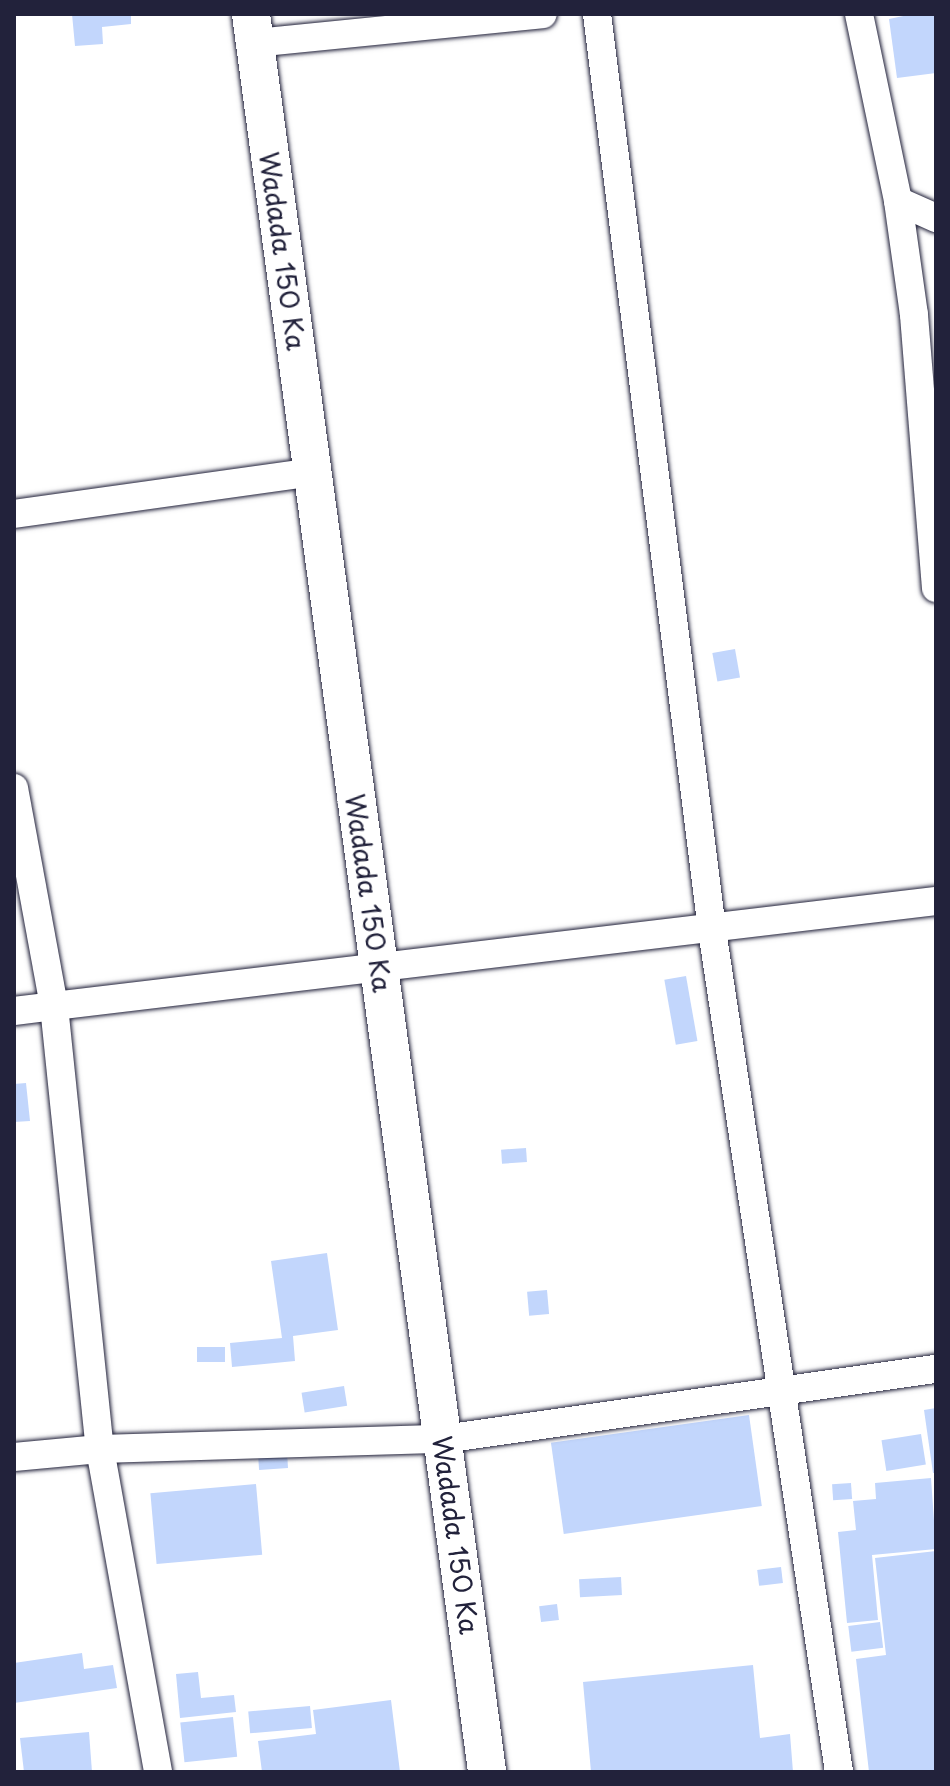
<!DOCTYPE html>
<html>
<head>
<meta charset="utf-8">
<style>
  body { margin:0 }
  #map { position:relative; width:950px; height:1786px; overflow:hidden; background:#fff; font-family:"Playpen Sans",sans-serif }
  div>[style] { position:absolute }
  .building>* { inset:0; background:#c2d6fc; transform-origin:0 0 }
  .roads { filter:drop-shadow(0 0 2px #22223b) drop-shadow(0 0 2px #22223b) }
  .street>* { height:28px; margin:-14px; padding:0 14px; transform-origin:14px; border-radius:14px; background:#fff }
  .secondary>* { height:38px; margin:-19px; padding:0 19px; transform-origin:19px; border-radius:19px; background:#fff }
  span { translate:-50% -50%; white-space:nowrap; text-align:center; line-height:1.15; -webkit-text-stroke:8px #fff; paint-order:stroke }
  .street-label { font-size:26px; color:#22223b }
  .frame { position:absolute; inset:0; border:16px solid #22223b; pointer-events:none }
</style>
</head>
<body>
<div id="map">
  <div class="building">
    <i style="clip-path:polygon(72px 14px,131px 14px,131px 24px,102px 27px,103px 44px,75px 46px)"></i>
    <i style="clip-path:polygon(913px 14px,936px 14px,936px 73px,897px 78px,889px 19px)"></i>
    <i style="left:735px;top:649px;width:29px;height:23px;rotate:80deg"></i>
    <i style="left:686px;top:976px;width:66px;height:22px;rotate:80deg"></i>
    <i style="clip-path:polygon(26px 1083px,30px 1121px,14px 1122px,14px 1084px)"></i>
    <i style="left:526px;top:1148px;width:14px;height:25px;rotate:86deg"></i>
    <i style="clip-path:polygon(327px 1253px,338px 1330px,293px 1336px,295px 1361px,232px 1367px,230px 1343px,282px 1338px,271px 1261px)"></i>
    <i style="left:547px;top:1290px;width:24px;height:20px;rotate:85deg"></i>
    <i style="left:197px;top:1347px;width:28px;height:15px"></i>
    <i style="left:344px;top:1386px;width:20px;height:43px;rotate:81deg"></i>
    <i style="clip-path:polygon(936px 1408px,936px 1473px,933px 1473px,924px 1410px)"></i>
    <i style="left:749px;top:1415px;width:92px;height:200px;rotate:82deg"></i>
    <i style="left:921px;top:1434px;width:31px;height:40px;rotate:81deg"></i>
    <i style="left:287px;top:1453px;width:15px;height:29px;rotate:86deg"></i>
    <i style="clip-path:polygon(931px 1478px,936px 1549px,872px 1555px,878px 1620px,847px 1623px,838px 1532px,856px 1530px,853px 1501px,876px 1499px,875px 1483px)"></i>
    <i style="left:851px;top:1483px;width:16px;height:19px;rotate:86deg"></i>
    <i style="left:256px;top:1484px;width:71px;height:106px;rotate:85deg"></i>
    <i style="clip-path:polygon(936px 1551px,936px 1772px,869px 1772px,856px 1659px,886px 1655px,875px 1558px)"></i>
    <i style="left:781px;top:1567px;width:16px;height:24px;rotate:83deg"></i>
    <i style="left:621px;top:1577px;width:18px;height:42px;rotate:87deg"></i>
    <i style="left:557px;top:1604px;width:16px;height:18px;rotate:83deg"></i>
    <i style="left:880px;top:1622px;width:26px;height:32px;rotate:83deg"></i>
    <i style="clip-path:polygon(82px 1653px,84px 1669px,113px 1665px,117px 1688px,14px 1703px,14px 1663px)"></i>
    <i style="clip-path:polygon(753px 1665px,760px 1738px,790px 1734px,793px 1772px,591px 1772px,583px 1682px)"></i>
    <i style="clip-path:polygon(198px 1672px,201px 1698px,234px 1695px,236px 1712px,180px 1718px,176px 1674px)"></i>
    <i style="clip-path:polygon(391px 1700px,400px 1772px,262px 1772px,258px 1741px,316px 1734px,313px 1710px)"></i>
    <i style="left:310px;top:1706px;width:22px;height:62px;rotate:85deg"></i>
    <i style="left:233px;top:1717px;width:40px;height:53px;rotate:84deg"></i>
    <i style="clip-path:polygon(89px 1732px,92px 1772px,24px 1772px,20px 1738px)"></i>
  </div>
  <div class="roads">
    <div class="street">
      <i style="left:597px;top:14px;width:923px;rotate:82.84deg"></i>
      <i style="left:712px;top:930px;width:852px;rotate:81.42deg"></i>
      <i style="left:859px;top:14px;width:191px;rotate:78.2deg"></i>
      <i style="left:898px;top:201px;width:115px;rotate:82deg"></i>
      <i style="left:914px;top:315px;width:274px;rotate:85.4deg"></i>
      <i style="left:255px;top:43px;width:289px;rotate:-5.7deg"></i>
      <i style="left:898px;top:201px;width:42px;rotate:24.1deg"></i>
      <i style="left:14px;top:514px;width:302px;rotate:-8deg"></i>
      <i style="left:14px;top:788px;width:222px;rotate:79.6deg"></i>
      <i style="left:54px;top:1006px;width:888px;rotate:-6.79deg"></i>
      <i style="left:14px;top:1011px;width:40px;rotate:-7.1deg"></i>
      <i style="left:54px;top:1006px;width:445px;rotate:84.1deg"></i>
      <i style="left:100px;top:1449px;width:328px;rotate:79.8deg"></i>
      <i style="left:14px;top:1457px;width:86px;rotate:-5.3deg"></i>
      <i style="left:100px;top:1449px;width:343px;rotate:-1.7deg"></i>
      <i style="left:443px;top:1439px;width:498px;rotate:-8.1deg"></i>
    </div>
    <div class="secondary">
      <i style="left:251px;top:14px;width:1774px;rotate:82.35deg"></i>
    </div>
  </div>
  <div class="street-label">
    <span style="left:283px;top:251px;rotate:82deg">Wadada 150 Ka</span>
    <span style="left:369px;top:893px;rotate:82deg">Wadada 150 Ka</span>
    <span style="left:456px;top:1535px;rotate:82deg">Wadada 150 Ka</span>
  </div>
  <div class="frame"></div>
</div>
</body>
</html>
